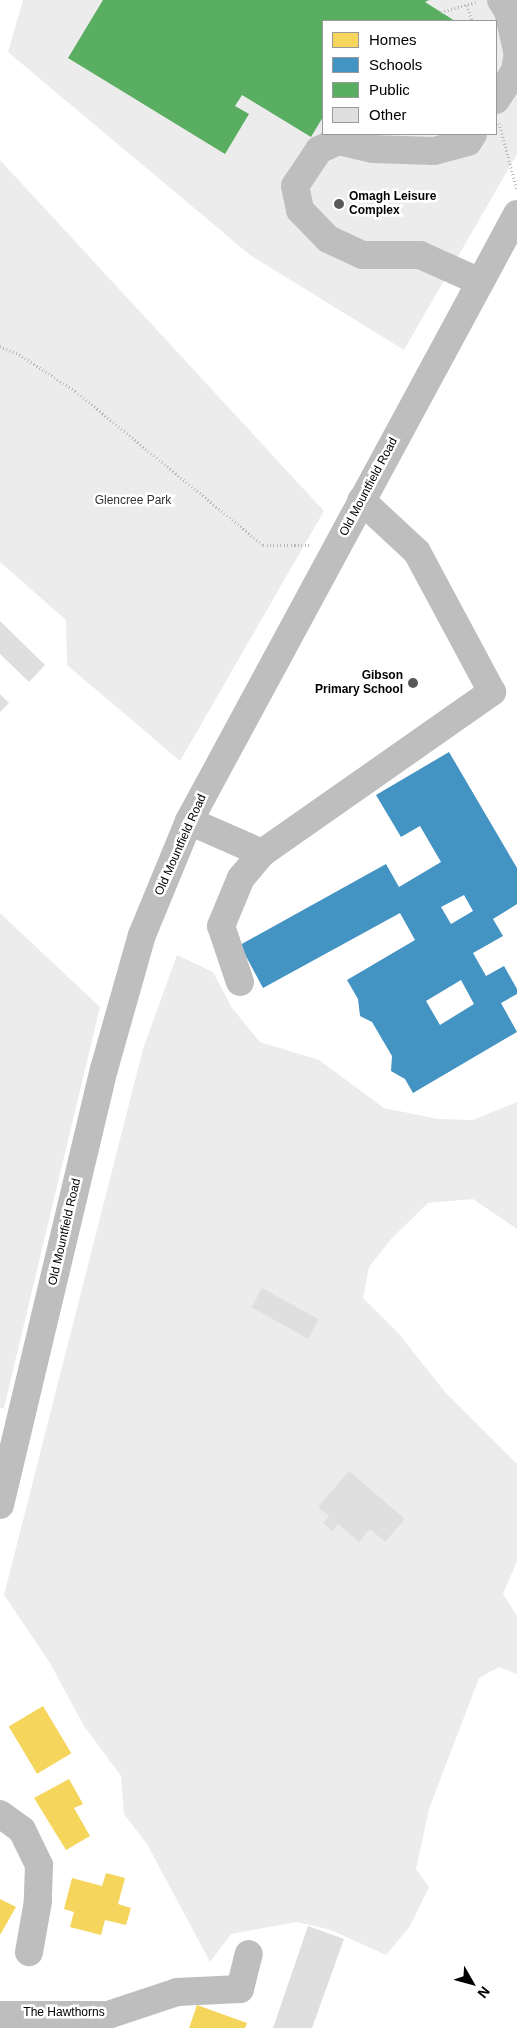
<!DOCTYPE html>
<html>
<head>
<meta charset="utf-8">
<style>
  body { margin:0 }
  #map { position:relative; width:517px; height:2028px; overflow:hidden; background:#fff; font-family:Helvetica,sans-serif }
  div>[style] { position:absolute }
  .green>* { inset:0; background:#ececec }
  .homes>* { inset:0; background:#f6d55c; transform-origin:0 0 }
  .schools>* { inset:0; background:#4393c3 }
  .public>* { inset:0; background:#5aae61 }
  .building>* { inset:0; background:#dfdfdf; transform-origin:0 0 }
  .path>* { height:3px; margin-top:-1.5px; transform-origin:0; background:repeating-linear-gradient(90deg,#b9b9b9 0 1px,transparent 0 3.5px) }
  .minor>* { height:28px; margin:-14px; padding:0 14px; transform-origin:14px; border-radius:14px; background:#bebebe }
  .dots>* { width:14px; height:14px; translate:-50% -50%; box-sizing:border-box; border:2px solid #fff; border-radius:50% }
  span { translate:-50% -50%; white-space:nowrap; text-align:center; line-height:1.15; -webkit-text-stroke:5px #fff; paint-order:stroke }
  .poi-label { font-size:12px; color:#000; font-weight:700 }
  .left { translate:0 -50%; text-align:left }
  .right { translate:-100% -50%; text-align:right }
  .street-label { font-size:12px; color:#000 }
  .park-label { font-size:12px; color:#333 }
  .legend { position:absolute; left:322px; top:20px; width:175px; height:115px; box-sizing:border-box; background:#fff; border:1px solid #999; margin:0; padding:6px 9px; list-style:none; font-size:15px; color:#000 }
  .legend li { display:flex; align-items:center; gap:10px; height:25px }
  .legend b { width:25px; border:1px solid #999 }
  .north { position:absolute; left:447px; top:1958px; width:50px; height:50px; -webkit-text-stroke:4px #fff; paint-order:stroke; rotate:128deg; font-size:14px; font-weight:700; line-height:20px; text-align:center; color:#000 }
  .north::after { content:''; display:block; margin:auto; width:18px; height:22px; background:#000; clip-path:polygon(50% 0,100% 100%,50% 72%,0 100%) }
</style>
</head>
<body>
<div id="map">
  <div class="green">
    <i style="clip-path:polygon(evenodd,23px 0,517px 0,517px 154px,404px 350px,250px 255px,8px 52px,23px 0,323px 21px,496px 21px,496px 134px,323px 134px,323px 21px)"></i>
    <i style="clip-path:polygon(0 160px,324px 511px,180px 761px,67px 665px,66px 620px,0 562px)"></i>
    <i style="clip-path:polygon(0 913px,100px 1007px,4px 1408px,0 1408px)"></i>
    <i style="clip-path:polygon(177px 955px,213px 972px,232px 1008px,260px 1042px,319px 1060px,384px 1108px,438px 1119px,473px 1120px,517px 1102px,517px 1229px,473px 1199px,428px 1203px,392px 1238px,369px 1267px,363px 1298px,399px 1334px,445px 1392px,517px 1464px,517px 1561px,503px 1594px,517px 1616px,517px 1674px,499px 1667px,479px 1678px,429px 1809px,416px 1869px,429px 1887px,410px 1926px,386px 1955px,331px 1930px,297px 1922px,231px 1934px,210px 1962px,147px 1844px,124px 1814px,121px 1776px,84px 1726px,50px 1663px,4px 1595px,143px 1049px)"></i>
  </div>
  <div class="homes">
    <i style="left:43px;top:1706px;width:55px;height:40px;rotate:59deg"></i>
    <i style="clip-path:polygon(69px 1779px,83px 1804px,74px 1808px,90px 1836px,66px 1850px,34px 1798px)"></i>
    <i style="clip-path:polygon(106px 1873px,125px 1878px,118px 1904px,131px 1908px,126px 1925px,105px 1920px,101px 1935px,70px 1927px,74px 1912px,64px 1909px,72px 1878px,102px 1886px)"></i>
    <i style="clip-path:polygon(0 1899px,16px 1907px,0 1935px)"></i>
    <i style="clip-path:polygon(197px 2005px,247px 2023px,245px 2028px,189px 2028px)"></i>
  </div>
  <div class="schools">
    <i style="clip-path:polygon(evenodd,449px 752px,517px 868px,517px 904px,493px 919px,503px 936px,473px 953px,486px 976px,504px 966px,517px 989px,517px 994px,501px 1003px,517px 1032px,413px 1093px,405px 1079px,391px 1071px,392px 1056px,372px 1022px,360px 1016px,358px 999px,347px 980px,415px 940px,400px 913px,263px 988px,240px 945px,386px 864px,399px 887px,441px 862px,420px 826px,401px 837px,376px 795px,449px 752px,464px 895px,473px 911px,451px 924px,441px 907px,464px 895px,449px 752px,461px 980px,474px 1004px,440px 1025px,426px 1001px,461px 980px)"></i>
  </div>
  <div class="public">
    <i style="clip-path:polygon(103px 0,429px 0,425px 2px,455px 21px,323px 21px,323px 117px,311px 137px,242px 95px,235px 106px,249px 114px,225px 154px,68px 58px)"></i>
  </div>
  <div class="building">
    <i style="clip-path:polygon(0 621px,45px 665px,29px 682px,0 654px)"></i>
    <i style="clip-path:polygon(0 694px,9px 703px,0 712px)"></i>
    <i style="left:262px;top:1288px;width:65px;height:22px;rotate:29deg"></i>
    <i style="clip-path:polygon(349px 1471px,405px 1519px,385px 1542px,370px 1529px,359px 1542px,338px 1524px,332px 1531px,323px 1523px,329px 1516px,318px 1507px)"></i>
    <i style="clip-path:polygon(308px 1926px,344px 1939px,335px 1964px,312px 2028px,273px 2028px)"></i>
  </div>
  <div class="path">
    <i style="left:467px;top:5px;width:17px;rotate:73deg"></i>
    <i style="left:441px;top:12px;width:36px;rotate:-16deg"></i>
    <i style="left:499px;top:123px;width:69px;rotate:75deg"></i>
    <i style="left:0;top:346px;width:24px;rotate:24deg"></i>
    <i style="left:22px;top:356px;width:64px;rotate:33.4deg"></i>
    <i style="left:75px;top:391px;width:243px;rotate:39.3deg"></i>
    <i style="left:263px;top:545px;width:46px"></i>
  </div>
  <div class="minor">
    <i style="left:501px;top:0;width:13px;rotate:58deg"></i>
    <i style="left:508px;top:11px;width:41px;rotate:77.3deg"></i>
    <i style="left:496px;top:100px;width:35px;rotate:-57deg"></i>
    <i style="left:515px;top:71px;width:12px;rotate:-81deg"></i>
    <i style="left:473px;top:134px;width:9px;rotate:122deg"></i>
    <i style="left:468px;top:142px;width:35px;rotate:165deg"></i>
    <i style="left:434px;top:151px;width:61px;rotate:-178.1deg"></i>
    <i style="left:373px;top:149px;width:36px;rotate:-167deg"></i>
    <i style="left:338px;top:141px;width:21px;rotate:155deg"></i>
    <i style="left:319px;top:150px;width:43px;rotate:123.7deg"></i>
    <i style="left:295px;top:186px;width:25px;rotate:78deg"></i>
    <i style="left:300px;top:210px;width:40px;rotate:46deg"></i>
    <i style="left:328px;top:239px;width:38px;rotate:25deg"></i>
    <i style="left:363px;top:255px;width:57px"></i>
    <i style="left:420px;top:255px;width:66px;rotate:24.2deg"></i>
    <i style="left:189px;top:821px;width:80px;rotate:23.7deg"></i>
    <i style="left:262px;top:853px;width:281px;rotate:-35deg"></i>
    <i style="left:492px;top:692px;width:159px;rotate:-118.2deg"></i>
    <i style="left:417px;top:552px;width:76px;rotate:-137.1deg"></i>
    <i style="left:240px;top:982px;width:59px;rotate:-108.7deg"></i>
    <i style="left:221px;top:926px;width:52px;rotate:-67.4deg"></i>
    <i style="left:241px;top:878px;width:33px;rotate:-50deg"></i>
    <i style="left:0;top:1505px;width:448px;rotate:-76.6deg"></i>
    <i style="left:104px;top:1069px;width:139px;rotate:-74.2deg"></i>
    <i style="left:142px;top:935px;width:123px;rotate:-67.6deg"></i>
    <i style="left:189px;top:821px;width:690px;rotate:-61.61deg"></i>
    <i style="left:0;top:1814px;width:27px;rotate:36deg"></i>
    <i style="left:22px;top:1830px;width:39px;rotate:64deg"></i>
    <i style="left:39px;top:1865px;width:36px;rotate:92deg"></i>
    <i style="left:38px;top:1901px;width:52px;rotate:100deg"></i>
    <i style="left:0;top:2015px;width:108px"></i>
    <i style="left:108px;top:2015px;width:73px;rotate:-18.4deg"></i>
    <i style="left:177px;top:1992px;width:63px;rotate:-2.7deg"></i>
    <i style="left:240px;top:1989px;width:36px;rotate:-76deg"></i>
  </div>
  <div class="dots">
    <i style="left:339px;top:204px;background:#595959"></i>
    <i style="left:413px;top:683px;background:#595959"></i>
  </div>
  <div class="poi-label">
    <span class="left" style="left:349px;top:204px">Omagh Leisure<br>Complex</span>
    <span class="right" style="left:403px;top:683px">Gibson<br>Primary School</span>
  </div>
  <div class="street-label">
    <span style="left:369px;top:487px;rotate:-62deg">Old Mountfield Road</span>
    <span style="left:181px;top:845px;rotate:-66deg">Old Mountfield Road</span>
    <span style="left:65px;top:1232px;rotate:-77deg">Old Mountfield Road</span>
    <span style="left:64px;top:2013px">The Hawthorns</span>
  </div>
  <div class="park-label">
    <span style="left:133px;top:501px">Glencree Park</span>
  </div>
  <ul class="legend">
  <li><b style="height:14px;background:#f6d55c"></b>Homes</li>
  <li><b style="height:14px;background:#4393c3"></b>Schools</li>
  <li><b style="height:14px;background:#5aae61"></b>Public</li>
  <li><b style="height:14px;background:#dfdfdf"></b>Other</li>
  </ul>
  <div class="north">N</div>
</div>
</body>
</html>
